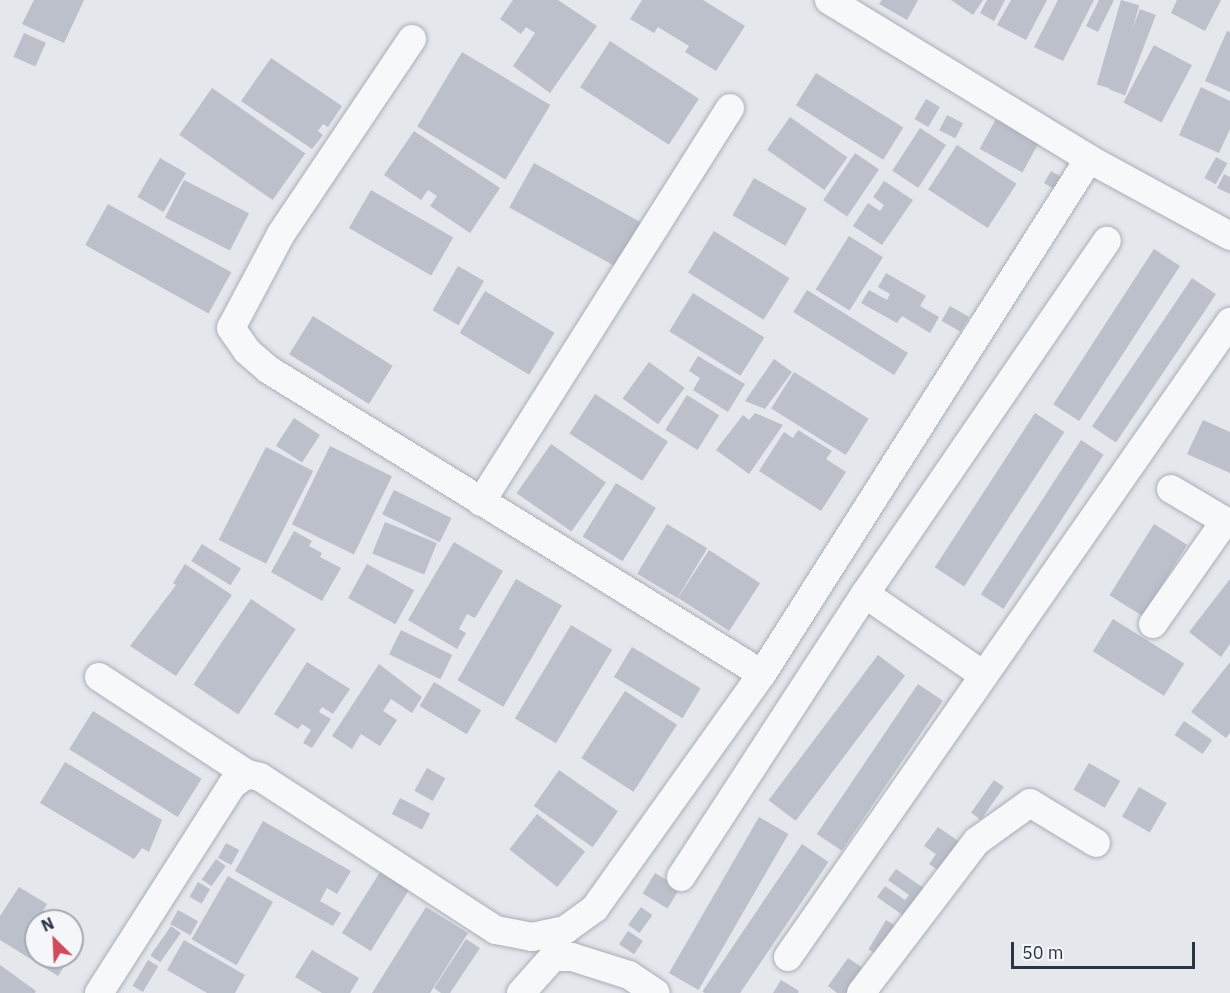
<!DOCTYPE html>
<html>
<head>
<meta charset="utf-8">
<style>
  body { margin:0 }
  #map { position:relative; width:1230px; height:993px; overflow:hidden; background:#e4e7ec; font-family:"IBM Plex Sans",sans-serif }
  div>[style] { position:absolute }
  .building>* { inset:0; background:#bbc0ca; transform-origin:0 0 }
  .roads { filter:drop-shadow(0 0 2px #a9aeb7) drop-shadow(0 0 2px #a9aeb7) }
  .minor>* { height:28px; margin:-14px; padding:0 14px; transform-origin:14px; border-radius:14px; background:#f7f8fa }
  span { translate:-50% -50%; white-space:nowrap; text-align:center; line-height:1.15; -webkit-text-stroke:5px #f4f6f9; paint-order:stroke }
  .north { position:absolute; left:24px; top:909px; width:60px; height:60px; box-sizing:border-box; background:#f4f6f9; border:2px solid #a4a8b1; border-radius:50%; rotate:336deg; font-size:16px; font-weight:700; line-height:24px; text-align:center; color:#2b3445 }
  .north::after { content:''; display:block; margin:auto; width:21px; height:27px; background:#d1495b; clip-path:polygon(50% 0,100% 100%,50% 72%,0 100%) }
  .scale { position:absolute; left:1011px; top:942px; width:184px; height:27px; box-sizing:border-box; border:3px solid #2b3445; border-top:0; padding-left:8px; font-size:18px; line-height:21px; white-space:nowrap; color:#2b3445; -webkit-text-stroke:4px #f4f6f9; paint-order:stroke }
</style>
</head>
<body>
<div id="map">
  <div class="building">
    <i style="clip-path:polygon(34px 0,84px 0,64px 43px,22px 24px)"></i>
    <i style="clip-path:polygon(513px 0,558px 0,597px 26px,550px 93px,513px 66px,535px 33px,526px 27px,521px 34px,500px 19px)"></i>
    <i style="clip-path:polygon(642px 0,703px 0,745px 26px,716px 71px,685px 52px,689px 46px,658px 27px,654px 33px,630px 19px)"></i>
    <i style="clip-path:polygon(882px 0,918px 0,907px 20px,879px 4px)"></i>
    <i style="clip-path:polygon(951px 0,983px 0,973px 15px)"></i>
    <i style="clip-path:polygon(987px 0,1005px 0,994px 21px,980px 13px)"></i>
    <i style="clip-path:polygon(1011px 0,1047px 0,1026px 40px,997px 25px)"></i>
    <i style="clip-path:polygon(1058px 0,1094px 0,1063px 61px,1034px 47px)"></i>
    <i style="clip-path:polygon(1099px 0,1114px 0,1098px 32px,1086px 26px)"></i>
    <i style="left:1121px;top:0;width:19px;height:88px;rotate:16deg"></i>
    <i style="clip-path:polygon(1177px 0,1221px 0,1205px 31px,1171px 13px)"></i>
    <i style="left:1140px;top:9px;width:17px;height:86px;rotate:21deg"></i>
    <i style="clip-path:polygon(1227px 31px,1230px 32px,1230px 92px,1205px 81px)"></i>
    <i style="left:24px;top:33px;width:24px;height:26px;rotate:24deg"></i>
    <i style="left:610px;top:41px;width:106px;height:55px;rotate:33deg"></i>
    <i style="left:1154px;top:45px;width:43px;height:65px;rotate:28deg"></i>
    <i style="left:462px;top:52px;width:103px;height:87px;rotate:31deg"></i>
    <i style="clip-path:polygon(271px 58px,342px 106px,328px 127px,323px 124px,318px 131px,323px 135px,312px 149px,241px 101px)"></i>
    <i style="left:816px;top:73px;width:103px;height:38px;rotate:32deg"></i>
    <i style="clip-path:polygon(1201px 87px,1230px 101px,1230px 129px,1219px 153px,1179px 135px)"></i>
    <i style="left:212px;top:88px;width:114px;height:57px;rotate:35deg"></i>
    <i style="left:926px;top:99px;width:16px;height:23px;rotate:30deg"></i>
    <i style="left:947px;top:115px;width:18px;height:17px;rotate:27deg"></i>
    <i style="left:790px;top:117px;width:70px;height:40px;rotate:35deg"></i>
    <i style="left:996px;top:119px;width:49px;height:34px;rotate:29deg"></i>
    <i style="left:920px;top:128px;width:31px;height:51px;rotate:33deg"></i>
    <i style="clip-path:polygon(414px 131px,500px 188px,470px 233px,430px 206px,437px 196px,428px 190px,421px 200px,384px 175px)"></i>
    <i style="left:957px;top:145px;width:71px;height:53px;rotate:33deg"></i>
    <i style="left:855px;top:153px;width:29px;height:57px;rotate:34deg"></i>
    <i style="left:1216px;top:157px;width:13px;height:24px;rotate:29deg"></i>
    <i style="left:160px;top:158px;width:30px;height:45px;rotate:30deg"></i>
    <i style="left:534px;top:163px;width:122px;height:51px;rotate:29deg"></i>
    <i style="left:1051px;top:171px;width:16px;height:14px;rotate:30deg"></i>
    <i style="clip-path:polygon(1224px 174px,1230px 177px,1230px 194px,1217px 188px)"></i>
    <i style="left:754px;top:178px;width:61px;height:43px;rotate:30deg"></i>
    <i style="left:184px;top:180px;width:73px;height:42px;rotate:27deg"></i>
    <i style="clip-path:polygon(884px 181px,913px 200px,882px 245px,853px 226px,868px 203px,880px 211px,884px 205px,873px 197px)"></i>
    <i style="left:371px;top:190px;width:95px;height:44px;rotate:30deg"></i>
    <i style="left:108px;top:204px;width:141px;height:47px;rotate:29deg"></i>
    <i style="left:714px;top:231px;width:89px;height:49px;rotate:32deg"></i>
    <i style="left:849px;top:236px;width:40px;height:63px;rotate:32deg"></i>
    <i style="left:1154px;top:249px;width:31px;height:185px;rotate:33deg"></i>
    <i style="left:458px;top:266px;width:30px;height:51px;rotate:30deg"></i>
    <i style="clip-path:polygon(886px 273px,926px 296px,920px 306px,939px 317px,930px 333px,902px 316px,897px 323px,861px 303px,869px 290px,887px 300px,890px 294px,878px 287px)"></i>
    <i style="left:1192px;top:278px;width:29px;height:179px;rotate:34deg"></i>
    <i style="left:807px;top:290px;width:119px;height:26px;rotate:32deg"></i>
    <i style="left:485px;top:291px;width:81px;height:49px;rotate:31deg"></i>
    <i style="left:693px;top:293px;width:84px;height:45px;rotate:32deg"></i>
    <i style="left:950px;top:306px;width:22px;height:17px;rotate:30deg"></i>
    <i style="left:313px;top:316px;width:94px;height:45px;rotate:32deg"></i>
    <i style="clip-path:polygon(698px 356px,745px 384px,728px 412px,693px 390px,700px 378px,689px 371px)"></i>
    <i style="clip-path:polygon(774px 359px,792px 372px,765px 409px,745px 401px)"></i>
    <i style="left:649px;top:362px;width:44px;height:45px;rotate:36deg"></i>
    <i style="left:794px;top:372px;width:88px;height:43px;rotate:32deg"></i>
    <i style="left:595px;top:394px;width:87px;height:47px;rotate:33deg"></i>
    <i style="left:687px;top:395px;width:38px;height:41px;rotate:32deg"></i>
    <i style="clip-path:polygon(755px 413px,783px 425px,749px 474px,716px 450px,743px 415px,749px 420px)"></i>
    <i style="left:1035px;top:413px;width:35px;height:184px;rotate:33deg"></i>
    <i style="left:294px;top:418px;width:31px;height:33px;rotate:33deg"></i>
    <i style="clip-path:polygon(1203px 420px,1230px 432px,1230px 473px,1187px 454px)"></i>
    <i style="clip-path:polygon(798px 430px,832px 451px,826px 459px,846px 472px,821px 511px,759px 471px,784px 432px,793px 438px)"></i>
    <i style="left:1081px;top:440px;width:27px;height:184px;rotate:33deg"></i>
    <i style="left:551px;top:444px;width:67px;height:60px;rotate:35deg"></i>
    <i style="left:330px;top:446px;width:69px;height:87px;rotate:26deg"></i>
    <i style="left:266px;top:447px;width:53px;height:104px;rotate:27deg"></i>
    <i style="left:616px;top:483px;width:47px;height:63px;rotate:32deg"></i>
    <i style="left:394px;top:490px;width:64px;height:27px;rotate:26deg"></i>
    <i style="left:385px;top:522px;width:56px;height:34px;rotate:22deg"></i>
    <i style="left:667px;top:524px;width:47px;height:58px;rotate:31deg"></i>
    <i style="left:1154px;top:524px;width:39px;height:84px;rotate:32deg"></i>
    <i style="clip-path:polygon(294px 531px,312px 541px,309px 546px,322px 553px,320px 557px,341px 568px,322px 601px,271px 572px)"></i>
    <i style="clip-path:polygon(454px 542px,503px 571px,475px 618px,467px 614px,459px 629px,466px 633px,457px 649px,408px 620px)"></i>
    <i style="left:202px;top:544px;width:46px;height:20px;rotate:32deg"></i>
    <i style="left:709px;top:550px;width:61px;height:57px;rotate:33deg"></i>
    <i style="clip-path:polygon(185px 564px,232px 595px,176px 676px,130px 646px,176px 585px,173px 583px)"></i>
    <i style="left:367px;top:564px;width:54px;height:39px;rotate:29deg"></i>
    <i style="left:516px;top:579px;width:53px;height:117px;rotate:30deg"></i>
    <i style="clip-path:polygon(1230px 579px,1230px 644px,1221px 657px,1189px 632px)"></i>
    <i style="left:251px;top:599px;width:54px;height:103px;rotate:34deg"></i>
    <i style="left:1113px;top:619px;width:84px;height:38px;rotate:32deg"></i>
    <i style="left:571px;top:625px;width:48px;height:109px;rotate:31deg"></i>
    <i style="left:401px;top:630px;width:57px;height:27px;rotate:26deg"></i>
    <i style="left:632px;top:647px;width:80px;height:35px;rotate:31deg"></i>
    <i style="left:878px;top:655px;width:34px;height:182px;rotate:37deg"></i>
    <i style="clip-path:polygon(307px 662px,350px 689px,333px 714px,322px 707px,319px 712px,331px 719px,312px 748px,303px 743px,311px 730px,302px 724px,298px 729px,274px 714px)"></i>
    <i style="clip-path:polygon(1230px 662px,1230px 733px,1226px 738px,1191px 712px)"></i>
    <i style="clip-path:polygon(379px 664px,422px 697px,412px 713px,391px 699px,383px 711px,397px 720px,380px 746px,361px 734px,352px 749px,332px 736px)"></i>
    <i style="left:434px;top:682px;width:55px;height:28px;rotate:31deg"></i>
    <i style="left:918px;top:684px;width:30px;height:181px;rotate:34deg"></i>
    <i style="left:625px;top:691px;width:62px;height:80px;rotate:33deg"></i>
    <i style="left:93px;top:711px;width:128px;height:45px;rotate:32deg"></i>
    <i style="left:1184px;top:721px;width:34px;height:17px;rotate:34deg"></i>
    <i style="clip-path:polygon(65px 762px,162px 820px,149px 852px,142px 848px,134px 859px,40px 803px)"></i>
    <i style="left:1089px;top:763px;width:36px;height:31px;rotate:30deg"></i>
    <i style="left:427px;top:768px;width:21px;height:26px;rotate:29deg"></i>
    <i style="left:559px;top:770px;width:72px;height:44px;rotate:35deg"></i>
    <i style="left:994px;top:780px;width:12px;height:40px;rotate:35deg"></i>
    <i style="left:1139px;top:787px;width:32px;height:34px;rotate:30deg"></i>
    <i style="left:400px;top:798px;width:34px;height:18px;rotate:27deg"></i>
    <i style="left:537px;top:814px;width:61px;height:45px;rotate:38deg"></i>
    <i style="left:759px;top:817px;width:34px;height:180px;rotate:30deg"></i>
    <i style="clip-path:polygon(263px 821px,351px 871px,337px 894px,327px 888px,320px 901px,341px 913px,333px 926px,235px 871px)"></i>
    <i style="clip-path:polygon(938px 827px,964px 845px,944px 874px,929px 864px,936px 854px,924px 846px)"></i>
    <i style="left:226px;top:843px;width:15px;height:17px;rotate:28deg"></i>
    <i style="left:802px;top:844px;width:32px;height:178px;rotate:34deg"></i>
    <i style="left:216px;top:859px;width:12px;height:25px;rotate:35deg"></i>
    <i style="clip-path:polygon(896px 869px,928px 891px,908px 919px,877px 897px,885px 886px,905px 900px,909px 895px,888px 880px)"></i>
    <i style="left:380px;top:872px;width:34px;height:72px;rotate:32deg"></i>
    <i style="left:655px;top:873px;width:29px;height:24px;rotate:31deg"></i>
    <i style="left:228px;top:876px;width:52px;height:73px;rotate:30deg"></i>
    <i style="left:198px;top:882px;width:14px;height:17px;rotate:30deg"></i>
    <i style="clip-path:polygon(19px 887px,47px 904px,43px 911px,59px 921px,36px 921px,36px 957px,70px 957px,58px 976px,0 940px,0 916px)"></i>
    <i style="clip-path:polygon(426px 907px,468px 933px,430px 993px,372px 993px)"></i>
    <i style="left:641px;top:907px;width:14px;height:22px;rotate:36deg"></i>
    <i style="left:178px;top:910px;width:23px;height:16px;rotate:29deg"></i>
    <i style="left:886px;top:920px;width:17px;height:34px;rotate:31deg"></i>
    <i style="left:171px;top:926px;width:12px;height:36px;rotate:35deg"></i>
    <i style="clip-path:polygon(72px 929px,83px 936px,72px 954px)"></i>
    <i style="left:628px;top:931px;width:18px;height:16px;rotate:34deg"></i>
    <i style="clip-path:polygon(466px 939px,480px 948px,450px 993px,441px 993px,434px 988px)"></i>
    <i style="clip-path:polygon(184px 940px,245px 975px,235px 993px,207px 993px,167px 970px)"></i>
    <i style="clip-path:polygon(312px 950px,359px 978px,350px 993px,322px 993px,295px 977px)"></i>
    <i style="clip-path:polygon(848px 958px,863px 968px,846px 993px,837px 993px,828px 986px)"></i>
    <i style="left:148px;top:960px;width:12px;height:30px;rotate:31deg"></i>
    <i style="clip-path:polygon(0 965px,36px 991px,35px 993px,0 993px)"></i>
    <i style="clip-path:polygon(781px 980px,799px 991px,798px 993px,773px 993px)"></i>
  </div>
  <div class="roads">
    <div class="minor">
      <i style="left:829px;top:0;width:305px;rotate:31.4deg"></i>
      <i style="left:1089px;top:159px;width:161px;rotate:28.6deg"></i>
      <i style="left:412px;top:39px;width:235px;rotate:123.9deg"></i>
      <i style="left:281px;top:234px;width:106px;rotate:118deg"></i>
      <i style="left:231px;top:328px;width:28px;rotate:55deg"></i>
      <i style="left:247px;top:351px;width:29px;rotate:41deg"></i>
      <i style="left:269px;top:370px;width:579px;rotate:31.66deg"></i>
      <i style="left:1171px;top:489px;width:69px;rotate:30.7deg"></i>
      <i style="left:481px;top:502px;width:466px;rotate:-57.7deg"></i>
      <i style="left:865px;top:594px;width:142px;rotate:34.4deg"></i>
      <i style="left:1153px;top:624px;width:126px;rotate:-55deg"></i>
      <i style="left:99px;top:677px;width:177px;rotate:33.2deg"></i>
      <i style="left:681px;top:877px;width:338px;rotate:-57deg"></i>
      <i style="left:865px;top:594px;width:428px;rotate:-55.6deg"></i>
      <i style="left:788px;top:957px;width:774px;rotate:-55.16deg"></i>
      <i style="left:99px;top:993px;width:247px;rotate:-57.4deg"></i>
      <i style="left:232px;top:785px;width:19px;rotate:-36deg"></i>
      <i style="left:247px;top:774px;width:13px;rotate:13deg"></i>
      <i style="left:260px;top:777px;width:281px;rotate:33deg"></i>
      <i style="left:496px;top:930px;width:37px;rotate:11deg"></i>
      <i style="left:532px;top:937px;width:34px;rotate:-12deg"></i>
      <i style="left:565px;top:930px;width:37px;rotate:-36deg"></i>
      <i style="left:595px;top:908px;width:287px;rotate:-54.5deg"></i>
      <i style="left:762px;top:674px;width:610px;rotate:-57.59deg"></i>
      <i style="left:521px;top:993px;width:48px;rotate:-48.4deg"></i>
      <i style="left:553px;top:957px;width:19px"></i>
      <i style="left:572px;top:957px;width:60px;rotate:17.5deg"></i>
      <i style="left:629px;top:975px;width:32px;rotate:34deg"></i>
      <i style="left:861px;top:993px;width:191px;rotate:-52.7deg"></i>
      <i style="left:977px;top:841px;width:65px;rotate:-35.6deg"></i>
      <i style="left:1030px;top:803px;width:77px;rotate:31.2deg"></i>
    </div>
  </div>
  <div class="north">N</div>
  <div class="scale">50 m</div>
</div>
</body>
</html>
